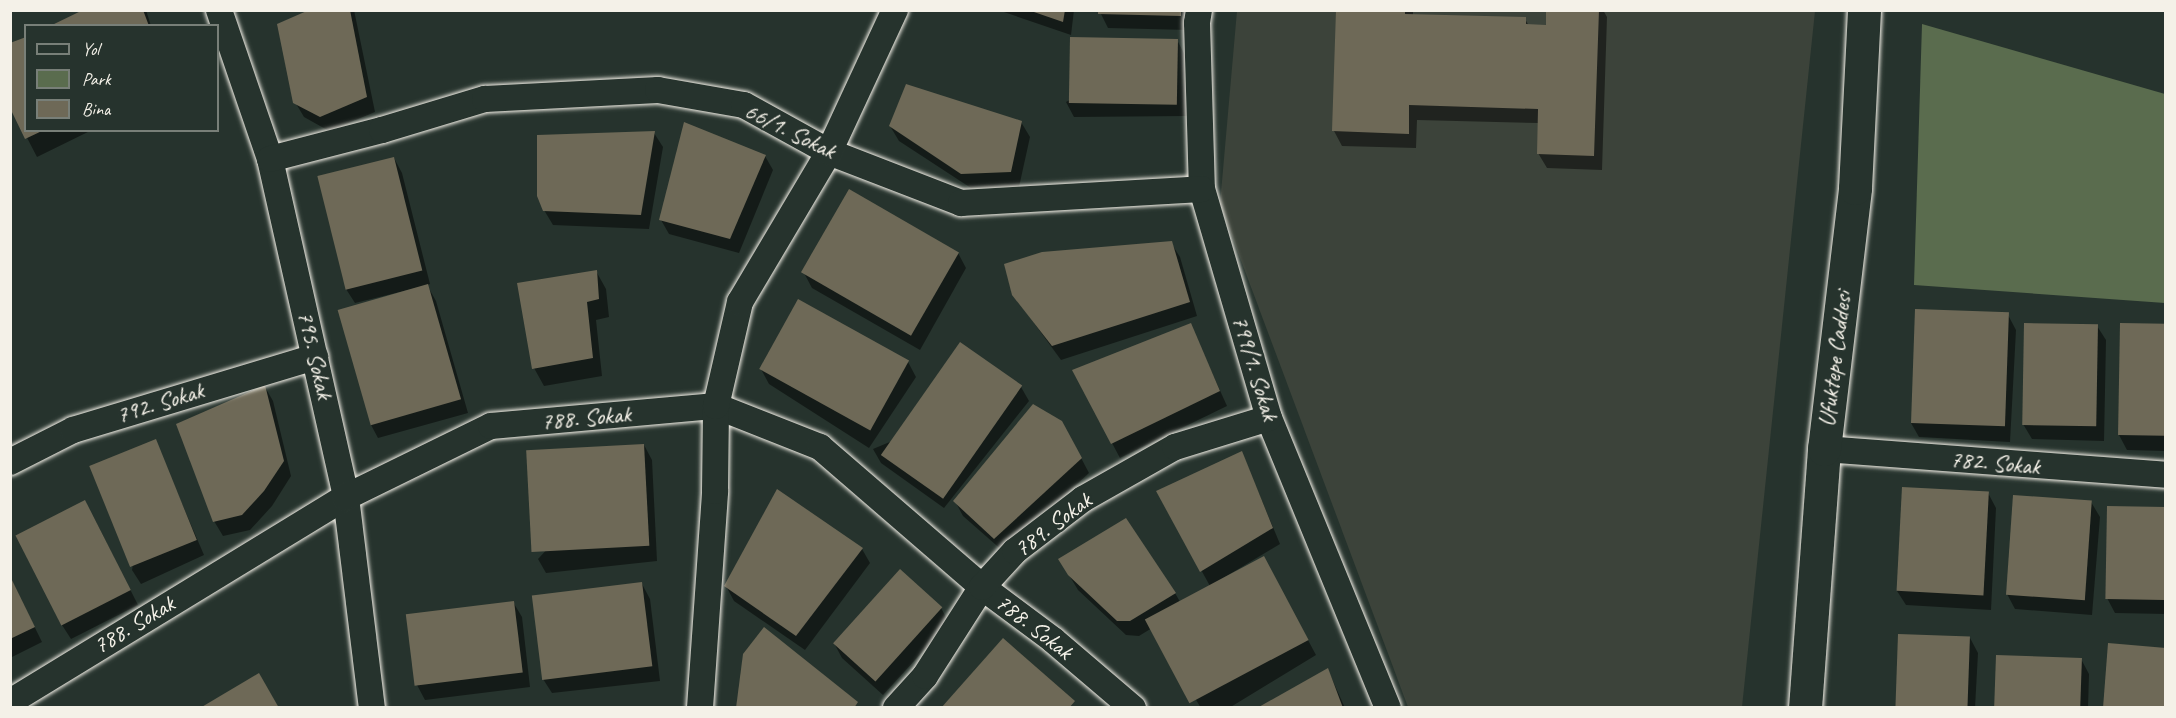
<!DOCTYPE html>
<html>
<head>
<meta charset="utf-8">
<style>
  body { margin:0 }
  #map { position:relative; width:2176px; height:718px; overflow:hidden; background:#26332d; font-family:Caveat,sans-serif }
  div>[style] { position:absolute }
  .built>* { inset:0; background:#3c433a }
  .green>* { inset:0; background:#5a6c4e }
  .shadow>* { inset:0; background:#0007 }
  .building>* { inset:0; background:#6e6957; transform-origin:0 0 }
  .roads { filter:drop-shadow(0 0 2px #f4f1e8) drop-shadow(0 0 2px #f4f1e8) }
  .street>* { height:26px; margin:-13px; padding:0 13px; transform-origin:13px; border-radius:13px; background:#26332d }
  .secondary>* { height:33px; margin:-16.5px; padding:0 16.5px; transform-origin:16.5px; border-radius:16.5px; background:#26332d }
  span { translate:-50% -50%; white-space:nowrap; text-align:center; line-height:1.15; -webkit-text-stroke:4.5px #26332d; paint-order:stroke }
  .street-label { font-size:24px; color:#f4f1e8 }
  .frame { position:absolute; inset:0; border:12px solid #f4f1e8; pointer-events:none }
  .legend { position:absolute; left:24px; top:24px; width:195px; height:108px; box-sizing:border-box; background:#26332d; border:2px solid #787f78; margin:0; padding:8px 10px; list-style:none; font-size:18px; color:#f4f1e8 }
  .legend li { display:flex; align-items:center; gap:12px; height:30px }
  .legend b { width:30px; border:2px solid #787f78 }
</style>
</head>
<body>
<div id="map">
  <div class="built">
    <i style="clip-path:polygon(1237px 11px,1815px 11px,1742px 707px,1408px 707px,1220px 204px)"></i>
  </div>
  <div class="green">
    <i style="clip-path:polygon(1922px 24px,2165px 94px,2165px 303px,1914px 285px)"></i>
  </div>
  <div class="shadow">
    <i style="clip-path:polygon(87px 10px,146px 10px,151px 26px,54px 26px)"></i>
    <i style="clip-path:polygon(313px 10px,354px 10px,375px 112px,329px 131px,304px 117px,295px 102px)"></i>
    <i style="clip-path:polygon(998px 10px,1074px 10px,1071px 35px)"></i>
    <i style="clip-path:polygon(1099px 10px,1189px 10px,1189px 30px,1108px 28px)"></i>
    <i style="clip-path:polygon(1338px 10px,1413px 10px,1413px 16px,1525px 19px,1529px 26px,1547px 27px,1548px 10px,1603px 10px,1607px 17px,1602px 170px,1547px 168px,1538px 153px,1539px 123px,1417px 120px,1416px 148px,1342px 146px,1334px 131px)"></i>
    <i style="clip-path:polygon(1177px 40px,1185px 55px,1187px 116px,1074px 117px,1066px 102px)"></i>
    <i style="clip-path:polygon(10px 105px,26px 130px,92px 130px,37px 157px)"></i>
    <i style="clip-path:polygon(1021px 122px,1030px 137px,1019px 187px,971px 188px,899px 141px,890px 126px)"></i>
    <i style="clip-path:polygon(654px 133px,663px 147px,649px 229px,553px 225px,544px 210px)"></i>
    <i style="clip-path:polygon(765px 156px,773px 170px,739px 253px,669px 234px,661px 220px)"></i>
    <i style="clip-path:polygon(394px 158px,402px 173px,430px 284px,427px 285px,436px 301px,468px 413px,378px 438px,370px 423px,416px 290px,416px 288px,355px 303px,346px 289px)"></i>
    <i style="clip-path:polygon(1171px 243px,1180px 257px,1197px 316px,1061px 360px,1013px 294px)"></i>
    <i style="clip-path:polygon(958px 253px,966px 268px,920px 350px,812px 288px,804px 273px)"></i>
    <i style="clip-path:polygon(596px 271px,606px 289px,609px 317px,596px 320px,602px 376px,544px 386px,534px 368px)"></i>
    <i style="clip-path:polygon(2008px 315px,2016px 330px,2010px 442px,1919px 437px,1911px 423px)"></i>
    <i style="clip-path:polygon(1190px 324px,1227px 406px,1120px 458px,1112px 443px)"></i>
    <i style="clip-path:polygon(2121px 324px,2166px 325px,2166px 451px,2127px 450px,2119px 435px)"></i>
    <i style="clip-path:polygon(2097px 326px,2106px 340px,2104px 441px,2032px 439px,2023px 424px)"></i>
    <i style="clip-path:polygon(908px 362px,916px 377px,869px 448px,769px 384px,761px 369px)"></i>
    <i style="clip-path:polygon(265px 387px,273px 401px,291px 476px,272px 506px,250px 530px,223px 536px,214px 521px)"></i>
    <i style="clip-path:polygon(1021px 387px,1029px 401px,944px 508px,881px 463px,873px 449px)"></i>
    <i style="clip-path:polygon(1070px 437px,1089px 473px,1004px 552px,963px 516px,955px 501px)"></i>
    <i style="clip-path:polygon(155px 441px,204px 555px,141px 584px,132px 570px)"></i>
    <i style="clip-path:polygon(644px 445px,652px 460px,657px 561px,546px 573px,538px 559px)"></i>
    <i style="clip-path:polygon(1242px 453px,1280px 544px,1210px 586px,1158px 492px)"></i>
    <i style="clip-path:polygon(1988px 493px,1996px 508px,1991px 610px,1906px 605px,1897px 591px)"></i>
    <i style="clip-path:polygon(2091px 502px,2100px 517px,2092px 615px,2015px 609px,2007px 594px)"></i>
    <i style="clip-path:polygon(2166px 508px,2166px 614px,2115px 613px,2107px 598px)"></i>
    <i style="clip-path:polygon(93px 516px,138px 605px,71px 639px,62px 625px)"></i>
    <i style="clip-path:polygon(862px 549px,870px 563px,805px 650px,734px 601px,726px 586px)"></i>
    <i style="clip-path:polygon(1060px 560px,1175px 593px,1183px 607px,1272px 573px,1316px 655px,1229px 708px,1201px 708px,1152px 628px,1139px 636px,1126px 635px,1078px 590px)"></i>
    <i style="clip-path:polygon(900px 571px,941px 608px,949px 623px,883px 695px,842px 658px,834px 643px)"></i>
    <i style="clip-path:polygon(10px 577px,42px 642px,10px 658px)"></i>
    <i style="clip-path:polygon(642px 584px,650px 599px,660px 681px,552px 693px,543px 679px)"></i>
    <i style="clip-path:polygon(513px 602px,522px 617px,530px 687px,425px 700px,417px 685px)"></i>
    <i style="clip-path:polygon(1970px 638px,1978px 653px,1975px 708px,1896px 708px)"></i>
    <i style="clip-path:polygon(2081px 659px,2089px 674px,2088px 708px,1996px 708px)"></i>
    <i style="clip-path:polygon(1328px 670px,1345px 708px,1260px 708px)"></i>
  </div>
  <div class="building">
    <i style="clip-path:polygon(83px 10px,143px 10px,149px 26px,50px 26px)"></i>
    <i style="clip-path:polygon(309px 10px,350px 10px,367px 97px,320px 117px,293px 103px,277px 24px)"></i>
    <i style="clip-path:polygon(1032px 10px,1065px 10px,1063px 22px,1031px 11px)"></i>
    <i style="clip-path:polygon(1098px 10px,1181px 10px,1181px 16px,1098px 14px)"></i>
    <i style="clip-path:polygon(1336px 10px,1405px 10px,1405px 14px,1526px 17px,1526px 24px,1546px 25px,1546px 10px,1599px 10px,1594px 156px,1537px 154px,1538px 109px,1409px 105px,1409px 134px,1332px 131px)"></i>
    <i style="clip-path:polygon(26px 37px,26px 130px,44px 130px,25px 139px,10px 108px,10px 43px)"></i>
    <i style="left:1070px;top:37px;width:108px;height:66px;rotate:1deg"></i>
    <i style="clip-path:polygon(906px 84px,1022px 121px,1011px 172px,961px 174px,889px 126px)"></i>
    <i style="clip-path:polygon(684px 122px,766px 155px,730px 239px,659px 220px)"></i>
    <i style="clip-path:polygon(655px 131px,641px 215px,543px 211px,537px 196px,537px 135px)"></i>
    <i style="left:394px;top:157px;width:117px;height:79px;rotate:76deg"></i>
    <i style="left:849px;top:189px;width:127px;height:96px;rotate:30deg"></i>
    <i style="clip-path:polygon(1172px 241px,1190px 302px,1052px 346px,1012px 295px,1004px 264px,1042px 252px)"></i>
    <i style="clip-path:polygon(597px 270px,599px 299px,587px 302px,593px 358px,532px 369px,517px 283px)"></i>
    <i style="left:428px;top:284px;width:120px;height:94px;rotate:74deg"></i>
    <i style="left:798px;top:299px;width:127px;height:80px;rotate:29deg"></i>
    <i style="left:1915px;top:309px;width:94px;height:114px;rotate:2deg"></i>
    <i style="clip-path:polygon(1191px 323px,1220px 391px,1111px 444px,1072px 370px)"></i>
    <i style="left:2024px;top:323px;width:74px;height:102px;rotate:1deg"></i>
    <i style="left:2120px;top:323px;width:46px;height:112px;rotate:1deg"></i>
    <i style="left:960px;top:342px;width:76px;height:138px;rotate:35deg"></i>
    <i style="clip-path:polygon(265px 385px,284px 461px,264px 491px,242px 515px,213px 522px,176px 424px)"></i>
    <i style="clip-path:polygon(1033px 404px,1062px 421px,1082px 458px,994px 539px,953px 501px)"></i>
    <i style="left:156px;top:439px;width:109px;height:72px;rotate:68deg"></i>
    <i style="left:644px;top:444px;width:102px;height:118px;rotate:87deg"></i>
    <i style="clip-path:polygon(1242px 451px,1273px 528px,1200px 572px,1156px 491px)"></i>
    <i style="left:1902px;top:487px;width:87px;height:104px;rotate:3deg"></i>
    <i style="clip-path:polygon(777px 489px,863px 548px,796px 636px,724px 586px)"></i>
    <i style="left:2013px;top:495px;width:79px;height:100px;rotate:4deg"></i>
    <i style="left:85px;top:500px;width:101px;height:78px;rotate:63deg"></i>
    <i style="left:2107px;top:506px;width:59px;height:93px;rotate:1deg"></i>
    <i style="clip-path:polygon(1126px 518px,1176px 593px,1130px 621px,1117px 621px,1068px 575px,1058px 559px)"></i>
    <i style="left:1264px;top:556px;width:95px;height:135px;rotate:62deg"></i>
    <i style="left:900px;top:569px;width:57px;height:100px;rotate:42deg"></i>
    <i style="clip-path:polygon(10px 576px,35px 627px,10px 639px)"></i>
    <i style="left:642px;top:582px;width:85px;height:111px;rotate:83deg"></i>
    <i style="left:514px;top:601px;width:72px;height:109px;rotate:83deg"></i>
    <i style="clip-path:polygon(764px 627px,858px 702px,854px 708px,736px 708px,743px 654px)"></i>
    <i style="left:1898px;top:634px;width:72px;height:74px;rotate:2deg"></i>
    <i style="clip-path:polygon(1003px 638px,1075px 701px,1069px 708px,941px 708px)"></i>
    <i style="clip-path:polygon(2108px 643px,2166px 648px,2166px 708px,2103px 708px)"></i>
    <i style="left:1996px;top:655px;width:86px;height:53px;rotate:2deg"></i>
    <i style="clip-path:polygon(1328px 668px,1343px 708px,1257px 708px)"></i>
    <i style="clip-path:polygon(259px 673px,279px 708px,200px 708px)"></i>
  </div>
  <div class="roads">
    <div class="street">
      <i style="left:219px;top:10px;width:157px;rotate:71.1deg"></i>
      <i style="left:270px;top:159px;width:346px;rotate:77.3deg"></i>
      <i style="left:346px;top:497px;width:213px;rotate:83deg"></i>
      <i style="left:1199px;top:10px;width:13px;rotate:99deg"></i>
      <i style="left:1197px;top:23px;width:166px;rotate:88.3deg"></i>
      <i style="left:1202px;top:189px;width:239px;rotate:73.7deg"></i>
      <i style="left:1269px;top:418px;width:313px;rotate:67.7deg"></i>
      <i style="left:270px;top:159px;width:116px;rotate:-14.5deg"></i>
      <i style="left:382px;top:130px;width:108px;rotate:-16.8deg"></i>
      <i style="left:485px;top:99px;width:173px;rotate:-3deg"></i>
      <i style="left:658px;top:90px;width:87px;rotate:9.9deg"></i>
      <i style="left:744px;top:105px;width:97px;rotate:28.9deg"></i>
      <i style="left:829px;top:152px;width:142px;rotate:21.1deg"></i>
      <i style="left:961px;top:203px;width:241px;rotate:-3.3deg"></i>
      <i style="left:1824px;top:449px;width:343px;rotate:4.3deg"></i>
      <i style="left:10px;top:462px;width:71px;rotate:-26.9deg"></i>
      <i style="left:73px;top:430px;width:253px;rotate:-16.8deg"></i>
      <i style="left:10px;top:702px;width:394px;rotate:-31.4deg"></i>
      <i style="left:346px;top:497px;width:161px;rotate:-26.1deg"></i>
      <i style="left:491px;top:426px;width:226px;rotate:-5.1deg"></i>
      <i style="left:716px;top:406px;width:112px;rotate:21.5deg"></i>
      <i style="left:820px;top:447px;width:214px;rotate:40.8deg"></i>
      <i style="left:982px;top:587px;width:89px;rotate:36.7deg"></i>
      <i style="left:1053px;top:640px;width:105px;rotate:40.4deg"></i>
      <i style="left:700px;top:708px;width:218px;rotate:-86deg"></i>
      <i style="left:715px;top:491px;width:85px;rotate:-89.3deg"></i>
      <i style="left:716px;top:406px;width:107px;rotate:-77deg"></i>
      <i style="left:740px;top:302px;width:174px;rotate:-59.3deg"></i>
      <i style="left:829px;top:152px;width:157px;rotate:-65.1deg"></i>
      <i style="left:896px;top:708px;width:43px;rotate:-47.8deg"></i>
      <i style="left:925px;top:676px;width:106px;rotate:-57.4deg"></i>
      <i style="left:982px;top:587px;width:49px;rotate:-47.5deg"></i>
      <i style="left:1015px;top:551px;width:86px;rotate:-37.4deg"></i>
      <i style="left:1083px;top:499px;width:106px;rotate:-29.5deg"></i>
      <i style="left:1175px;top:447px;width:98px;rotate:-17.1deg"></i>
    </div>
    <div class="secondary">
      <i style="left:1805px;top:708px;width:260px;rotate:-85.8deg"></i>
      <i style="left:1824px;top:449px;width:263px;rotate:-83.2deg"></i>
      <i style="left:1855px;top:188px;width:178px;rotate:-87.1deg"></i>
    </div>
  </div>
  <div class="street-label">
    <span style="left:790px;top:131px;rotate:26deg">66/1. Sokak</span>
    <span style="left:315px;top:355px;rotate:77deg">795. Sokak</span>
    <span style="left:1835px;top:359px;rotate:-83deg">Ufuktepe Caddesi</span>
    <span style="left:1255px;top:368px;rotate:73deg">799/1. Sokak</span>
    <span style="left:160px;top:403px;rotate:-17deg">792. Sokak</span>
    <span style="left:586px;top:418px;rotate:-5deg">788. Sokak</span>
    <span style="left:1995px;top:463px;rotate:5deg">782. Sokak</span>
    <span style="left:1053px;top:525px;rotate:-37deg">789. Sokak</span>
    <span style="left:134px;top:625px;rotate:-31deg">788. Sokak</span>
    <span style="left:1034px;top:627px;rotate:38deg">788. Sokak</span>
  </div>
  <div class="frame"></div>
  <ul class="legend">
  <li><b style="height:8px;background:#26332d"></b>Yol</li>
  <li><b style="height:16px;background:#5a6c4e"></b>Park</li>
  <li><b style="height:16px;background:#6e6957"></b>Bina</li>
  </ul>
</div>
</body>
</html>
